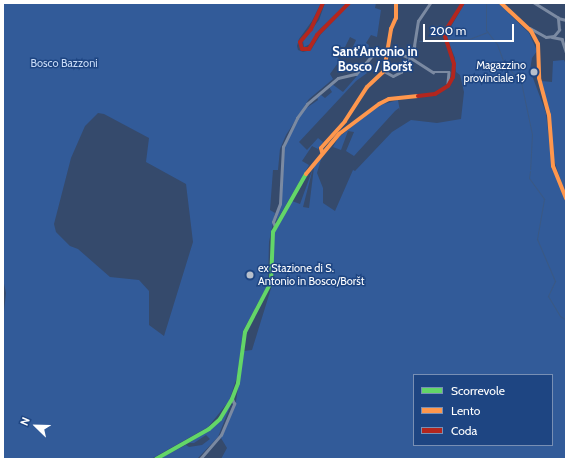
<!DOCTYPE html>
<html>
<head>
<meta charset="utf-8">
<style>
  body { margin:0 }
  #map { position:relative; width:569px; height:462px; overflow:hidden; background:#354a6c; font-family:Cabin,sans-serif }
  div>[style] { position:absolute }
  .green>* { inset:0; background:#325b99 }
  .stream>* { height:1px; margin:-0.5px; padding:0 0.5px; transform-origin:0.5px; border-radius:0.5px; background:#3b5984 }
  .street>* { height:2.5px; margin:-1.25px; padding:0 1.25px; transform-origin:1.25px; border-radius:1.25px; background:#7b8aa2 }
  .fast>* { height:4px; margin:-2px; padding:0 2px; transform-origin:2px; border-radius:2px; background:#63d668 }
  .slow>* { height:4px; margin:-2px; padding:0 2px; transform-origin:2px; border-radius:2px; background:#ff974d }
  .jam>* { height:4px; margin:-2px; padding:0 2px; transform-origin:2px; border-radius:2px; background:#b3261e }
  .dots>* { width:11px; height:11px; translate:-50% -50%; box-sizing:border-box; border:2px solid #1e4582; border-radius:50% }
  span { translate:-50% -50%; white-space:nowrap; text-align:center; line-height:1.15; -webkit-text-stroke:3px #1e4582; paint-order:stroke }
  .park-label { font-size:11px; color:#c8dbf7 }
  .poi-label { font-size:11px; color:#fff }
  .right { translate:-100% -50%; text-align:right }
  .left { translate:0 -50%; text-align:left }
  .quarter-label { font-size:13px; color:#fff; font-weight:700 }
  .frame { position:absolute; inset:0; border:4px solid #fff; pointer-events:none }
  .legend { position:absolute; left:413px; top:374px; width:140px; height:72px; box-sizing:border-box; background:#1e4582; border:1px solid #788fb4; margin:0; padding:5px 7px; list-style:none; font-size:12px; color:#fff }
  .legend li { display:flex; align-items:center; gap:8px; height:20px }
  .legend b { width:20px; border:1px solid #788fb4 }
  .north { position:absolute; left:16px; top:406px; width:40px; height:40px; -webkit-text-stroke:3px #1e4582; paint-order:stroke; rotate:293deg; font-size:11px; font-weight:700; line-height:16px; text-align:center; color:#fff }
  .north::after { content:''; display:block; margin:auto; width:14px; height:18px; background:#fff; clip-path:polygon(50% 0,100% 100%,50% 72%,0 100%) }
  .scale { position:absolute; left:423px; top:24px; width:91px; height:18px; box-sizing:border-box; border:2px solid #fff; border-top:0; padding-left:5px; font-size:12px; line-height:14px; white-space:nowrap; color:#fff; -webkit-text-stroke:3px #1e4582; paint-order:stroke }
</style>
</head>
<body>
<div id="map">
  <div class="green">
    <i style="clip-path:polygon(evenodd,3px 3px,321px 3px,312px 21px,299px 39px,297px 46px,298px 50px,303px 52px,311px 50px,321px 34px,351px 3px,376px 3px,375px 8px,381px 10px,377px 37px,371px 35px,366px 43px,369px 45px,368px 50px,361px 46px,358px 51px,351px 51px,356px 40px,350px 37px,345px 47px,340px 47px,337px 57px,340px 60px,330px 74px,333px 79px,309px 99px,286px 135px,280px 149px,278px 170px,273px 170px,270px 210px,275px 213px,269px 242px,268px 284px,243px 331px,237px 377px,229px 401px,208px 427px,151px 459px,3px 459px,3px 320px,6px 293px,3px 279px,3px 3px,98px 113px,104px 114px,149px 138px,146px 162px,186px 184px,193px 242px,164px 336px,149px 325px,149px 291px,139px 280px,110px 277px,78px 249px,70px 246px,56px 232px,54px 224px,71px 158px,85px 126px,98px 113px)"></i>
    <i style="clip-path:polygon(325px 3px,347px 3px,319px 30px,310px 44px,304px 47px,303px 41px,319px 20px)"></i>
    <i style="clip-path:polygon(evenodd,465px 3px,498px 3px,529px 33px,537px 51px,532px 58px,530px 70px,546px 113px,552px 167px,566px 202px,566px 459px,221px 459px,227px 448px,221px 438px,236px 401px,244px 351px,252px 350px,273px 282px,274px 233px,292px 201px,300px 204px,313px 168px,303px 207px,309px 208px,314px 167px,322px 156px,317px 173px,323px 188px,323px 203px,335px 211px,353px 170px,355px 171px,392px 132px,411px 120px,437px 123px,461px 119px,464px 92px,460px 75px,456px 72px,455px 58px,446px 35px,465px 3px,414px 375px,552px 375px,552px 445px,414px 445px,414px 375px)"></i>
    <i style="clip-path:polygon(564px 60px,566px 64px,566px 196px,553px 157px,551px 123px,541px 81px,552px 82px,553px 61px)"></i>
    <i style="clip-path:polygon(363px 69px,367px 73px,356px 81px,299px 142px,307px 150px,318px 138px,323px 142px,318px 149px,312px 146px,302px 161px,309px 165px,276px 222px,281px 201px,284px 149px,297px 120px,305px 109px,318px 100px,317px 97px,321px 95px,325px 98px,332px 92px,329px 87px,332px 84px,343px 92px)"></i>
    <i style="clip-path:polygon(398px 100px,400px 111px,399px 108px,395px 111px,354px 156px,346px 151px,354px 132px,348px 131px,341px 150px,333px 147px,338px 138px,377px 106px)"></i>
    <i style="clip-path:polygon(231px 404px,218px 437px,197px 459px,159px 459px,186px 445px,189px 447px,202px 445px,210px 439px,206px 435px,194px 443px,189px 443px,216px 425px)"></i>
  </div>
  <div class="stream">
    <i style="left:486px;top:3px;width:27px;rotate:90deg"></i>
    <i style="left:486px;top:30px;width:18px;rotate:52deg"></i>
    <i style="left:497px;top:44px;width:20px;rotate:70deg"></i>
    <i style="left:504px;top:63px;width:25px;rotate:48deg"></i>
    <i style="left:521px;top:82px;width:53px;rotate:78.1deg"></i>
    <i style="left:532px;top:134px;width:35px;rotate:93deg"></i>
    <i style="left:448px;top:39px;width:21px"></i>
    <i style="left:469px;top:39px;width:19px;rotate:-21deg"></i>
    <i style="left:419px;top:41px;width:24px"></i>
    <i style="left:530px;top:171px;width:7px;rotate:98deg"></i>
    <i style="left:529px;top:178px;width:26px;rotate:54deg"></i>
    <i style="left:544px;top:199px;width:41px;rotate:99.9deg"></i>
    <i style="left:537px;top:239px;width:46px;rotate:66.8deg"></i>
    <i style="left:555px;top:281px;width:17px;rotate:115deg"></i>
    <i style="left:548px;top:296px;width:23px;rotate:59deg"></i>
    <i style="left:560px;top:316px;width:7px;rotate:34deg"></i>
  </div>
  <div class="street">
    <i style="left:558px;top:18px;width:8px;rotate:14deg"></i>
    <i style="left:530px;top:28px;width:18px;rotate:29deg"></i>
    <i style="left:546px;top:37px;width:8px;rotate:-7deg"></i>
    <i style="left:554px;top:36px;width:8px;rotate:-50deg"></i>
    <i style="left:559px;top:30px;width:12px;rotate:-95deg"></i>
    <i style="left:558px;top:18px;width:28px;rotate:-148deg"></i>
    <i style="left:552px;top:37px;width:10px;rotate:11deg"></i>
    <i style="left:562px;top:39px;width:13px;rotate:72deg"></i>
    <i style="left:389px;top:49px;width:21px;rotate:23deg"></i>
    <i style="left:408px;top:56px;width:30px;rotate:33deg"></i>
    <i style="left:433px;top:72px;width:16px"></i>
    <i style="left:449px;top:72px;width:11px;rotate:95deg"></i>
    <i style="left:384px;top:71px;width:10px;rotate:29deg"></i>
    <i style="left:393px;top:76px;width:9px;rotate:-27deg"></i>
    <i style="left:401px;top:72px;width:29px;rotate:-63deg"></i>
    <i style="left:414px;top:46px;width:25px;rotate:-81deg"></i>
    <i style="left:418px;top:21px;width:22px;rotate:-56deg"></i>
    <i style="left:275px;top:227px;width:5px;rotate:-112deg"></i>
    <i style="left:273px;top:222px;width:19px;rotate:-69deg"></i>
    <i style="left:280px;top:204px;width:57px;rotate:-87deg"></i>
    <i style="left:283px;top:147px;width:32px;rotate:-64deg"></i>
    <i style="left:297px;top:118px;width:17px;rotate:-54deg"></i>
    <i style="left:307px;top:104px;width:40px;rotate:-40deg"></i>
    <i style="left:338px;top:78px;width:18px;rotate:-13deg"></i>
    <i style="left:356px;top:74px;width:30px;rotate:-49deg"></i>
    <i style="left:376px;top:51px;width:12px;rotate:9deg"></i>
    <i style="left:200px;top:459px;width:32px;rotate:-49deg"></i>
    <i style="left:221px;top:435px;width:34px;rotate:-67deg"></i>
    <i style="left:234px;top:404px;width:5px;rotate:-112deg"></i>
  </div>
  <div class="fast">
    <i style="left:156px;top:459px;width:61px;rotate:-29.5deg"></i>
    <i style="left:209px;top:429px;width:15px;rotate:-42deg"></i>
    <i style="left:220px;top:419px;width:23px;rotate:-59deg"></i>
    <i style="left:232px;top:399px;width:17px;rotate:-69deg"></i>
    <i style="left:238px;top:383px;width:51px;rotate:-82.2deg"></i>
    <i style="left:245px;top:332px;width:56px;rotate:-62.5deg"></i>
    <i style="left:271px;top:282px;width:50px;rotate:-87.7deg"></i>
    <i style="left:273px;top:232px;width:67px;rotate:-60.4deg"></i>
  </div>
  <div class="slow">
    <i style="left:501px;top:3px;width:41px;rotate:43deg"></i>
    <i style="left:531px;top:31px;width:15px;rotate:62deg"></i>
    <i style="left:538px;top:44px;width:34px;rotate:88deg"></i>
    <i style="left:539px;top:78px;width:38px;rotate:75deg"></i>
    <i style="left:549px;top:115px;width:51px;rotate:85.5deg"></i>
    <i style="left:553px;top:166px;width:35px;rotate:68deg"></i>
    <i style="left:322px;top:152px;width:4px;rotate:-104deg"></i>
    <i style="left:321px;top:148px;width:36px;rotate:-48deg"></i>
    <i style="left:345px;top:121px;width:40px;rotate:-57.1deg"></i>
    <i style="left:367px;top:87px;width:23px;rotate:-43deg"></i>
    <i style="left:384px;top:71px;width:43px;rotate:-80.5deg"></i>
    <i style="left:391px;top:29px;width:12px;rotate:-66deg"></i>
    <i style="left:396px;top:18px;width:15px;rotate:-90deg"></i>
    <i style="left:306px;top:174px;width:52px;rotate:-50.5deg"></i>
    <i style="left:339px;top:134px;width:50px;rotate:-36.9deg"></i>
    <i style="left:379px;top:104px;width:11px;rotate:-27deg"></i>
    <i style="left:389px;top:99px;width:29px;rotate:-6deg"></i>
  </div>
  <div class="jam">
    <i style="left:323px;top:3px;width:29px;rotate:115deg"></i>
    <i style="left:311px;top:29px;width:17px;rotate:130deg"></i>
    <i style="left:300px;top:42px;width:7px;rotate:74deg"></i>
    <i style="left:302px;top:49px;width:7px"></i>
    <i style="left:309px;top:49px;width:16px;rotate:-60deg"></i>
    <i style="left:317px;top:35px;width:45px;rotate:-45deg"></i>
    <i style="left:418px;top:96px;width:17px;rotate:-7deg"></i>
    <i style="left:435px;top:94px;width:15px;rotate:-32deg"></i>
    <i style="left:448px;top:86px;width:10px;rotate:-61deg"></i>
    <i style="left:453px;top:77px;width:13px;rotate:-86deg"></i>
    <i style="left:454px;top:64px;width:33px;rotate:-108deg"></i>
    <i style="left:444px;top:33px;width:36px;rotate:-58deg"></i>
  </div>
  <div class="dots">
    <i style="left:534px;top:72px;background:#b8c0cc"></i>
    <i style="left:250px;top:275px;background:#b8c0cc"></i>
  </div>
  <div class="park-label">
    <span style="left:64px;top:63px">Bosco Bazzoni</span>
  </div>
  <div class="poi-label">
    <span class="right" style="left:526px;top:72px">Magazzino<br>provinciale 19</span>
    <span class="left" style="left:258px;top:275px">ex Stazione di S.<br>Antonio in Bosco/Boršt</span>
  </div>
  <div class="quarter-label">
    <span style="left:375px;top:59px">Sant'Antonio in<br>Bosco / Boršt</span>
  </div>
  <div class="frame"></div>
  <ul class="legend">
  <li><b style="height:5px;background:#63d668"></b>Scorrevole</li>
  <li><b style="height:5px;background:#ff974d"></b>Lento</li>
  <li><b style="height:5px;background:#b3261e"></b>Coda</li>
  </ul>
  <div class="north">N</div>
  <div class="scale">200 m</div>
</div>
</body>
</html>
